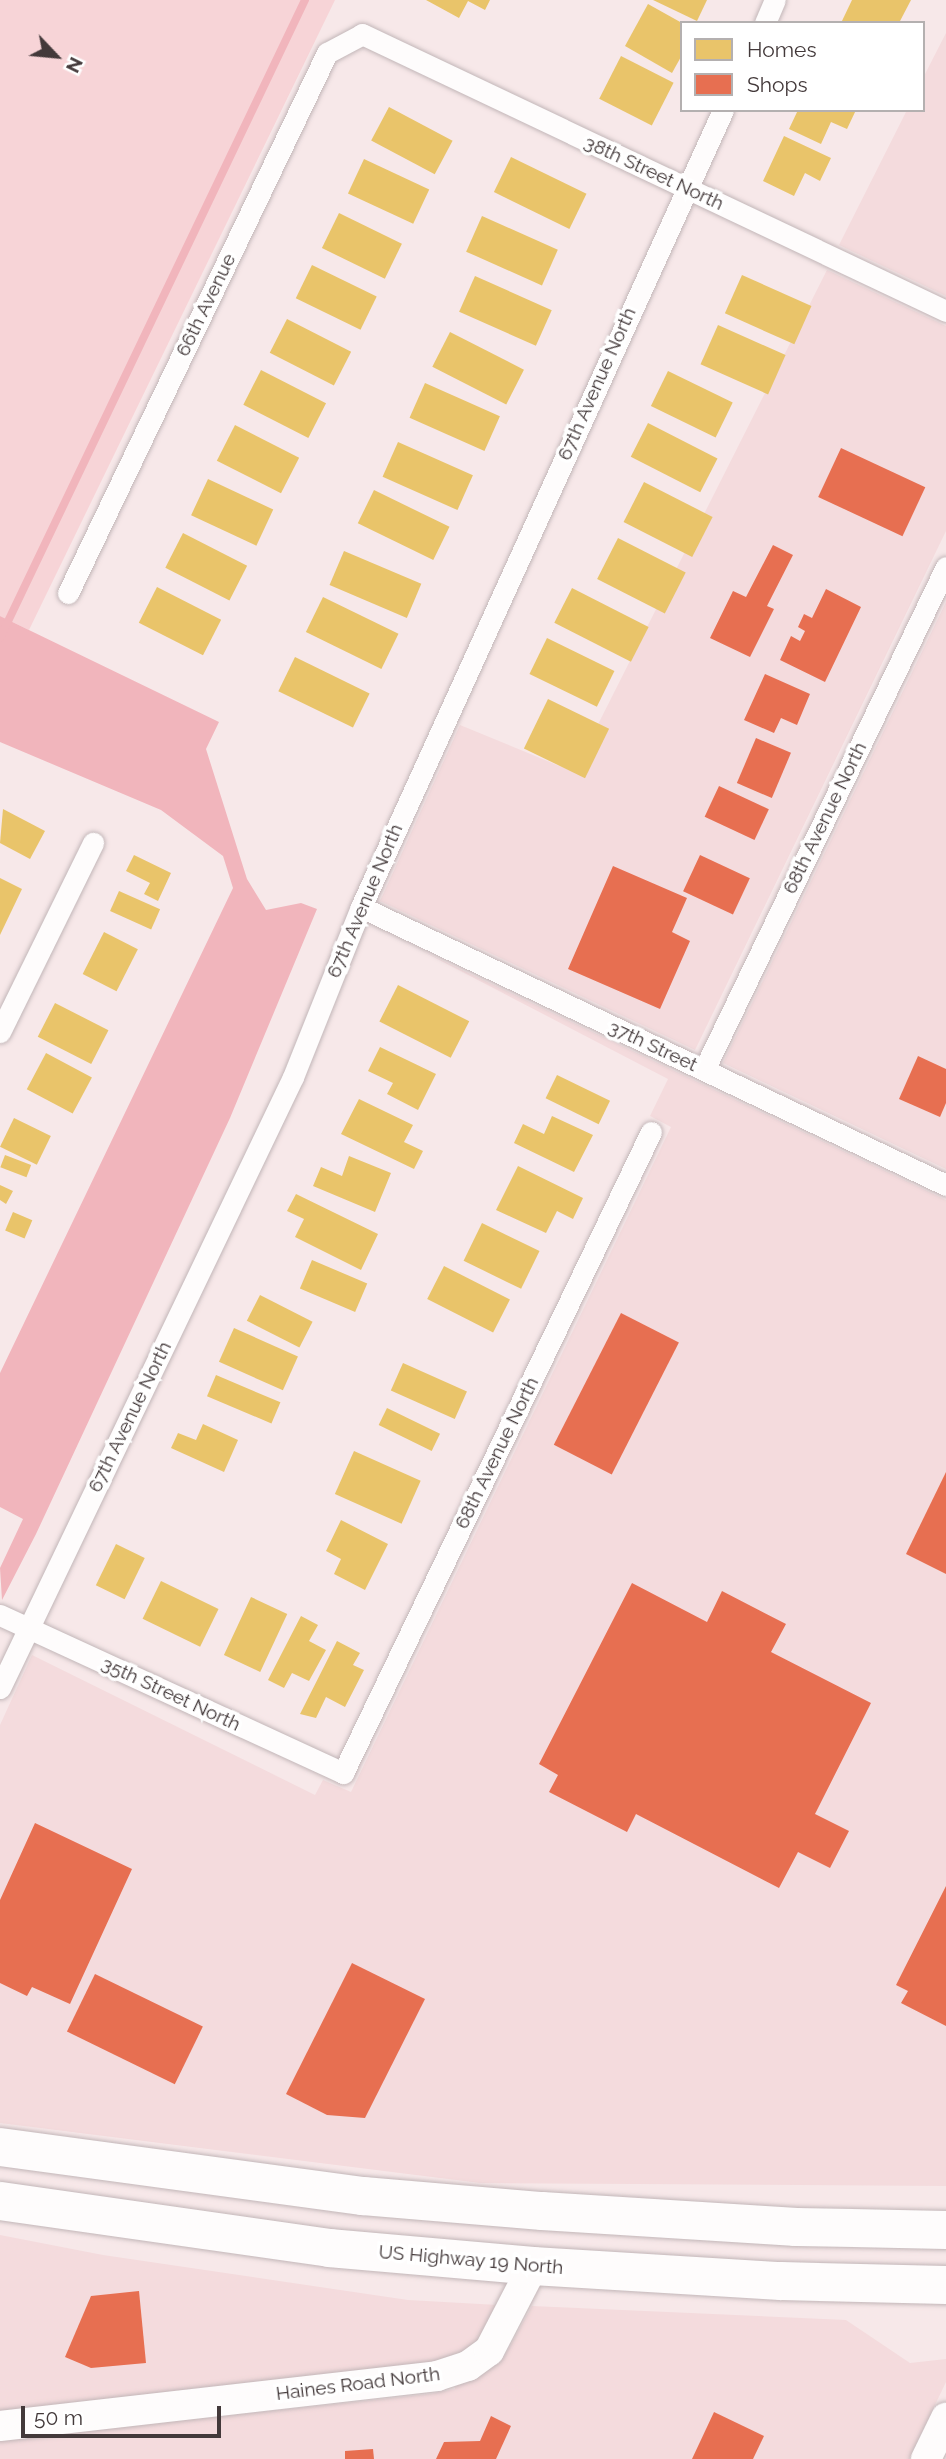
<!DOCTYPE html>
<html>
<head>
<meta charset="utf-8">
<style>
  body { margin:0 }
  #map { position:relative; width:946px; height:2459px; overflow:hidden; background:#f7e8e9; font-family:Raleway,sans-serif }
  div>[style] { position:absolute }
  .built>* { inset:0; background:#f4dbdd }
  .green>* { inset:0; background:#f7d4d7 }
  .water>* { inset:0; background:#f1b5bc }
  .homes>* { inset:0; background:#e9c46a; transform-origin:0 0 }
  .shops>* { inset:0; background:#e76f51; transform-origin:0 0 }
  .stream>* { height:8px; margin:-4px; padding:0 4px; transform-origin:4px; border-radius:4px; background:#f1b5bc }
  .roads { filter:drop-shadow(0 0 2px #c2b6b8) drop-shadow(0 0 2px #c2b6b8) }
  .street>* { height:21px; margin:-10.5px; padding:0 10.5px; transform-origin:10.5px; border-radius:10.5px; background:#fefcfc }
  .secondary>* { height:30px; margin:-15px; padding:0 15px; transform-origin:15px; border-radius:15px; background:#fefcfc }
  .highway>* { height:38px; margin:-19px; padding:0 19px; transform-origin:19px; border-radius:19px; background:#fefcfc }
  span { translate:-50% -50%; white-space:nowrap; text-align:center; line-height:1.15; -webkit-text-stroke:7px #fff; paint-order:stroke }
  .street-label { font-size:19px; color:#43393a }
  .legend { position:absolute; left:680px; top:21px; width:245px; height:91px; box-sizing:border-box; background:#fff; border:2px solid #b4b0b0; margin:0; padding:9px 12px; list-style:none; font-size:21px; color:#43393a }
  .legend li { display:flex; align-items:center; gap:14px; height:35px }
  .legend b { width:35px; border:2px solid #b4b0b0 }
  .north { position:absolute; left:21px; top:21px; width:70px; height:70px; -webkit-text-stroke:5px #fff; paint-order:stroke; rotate:116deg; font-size:19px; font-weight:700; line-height:28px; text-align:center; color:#43393a }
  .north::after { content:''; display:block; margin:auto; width:24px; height:32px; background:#43393a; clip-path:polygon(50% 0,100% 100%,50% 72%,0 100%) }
  .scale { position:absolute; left:21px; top:2406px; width:200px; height:32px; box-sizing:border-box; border:4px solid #43393a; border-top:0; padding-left:9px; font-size:21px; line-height:24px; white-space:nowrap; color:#43393a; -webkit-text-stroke:5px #fff; paint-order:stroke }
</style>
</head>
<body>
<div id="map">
  <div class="built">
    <i style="clip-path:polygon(946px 33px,946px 296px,839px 245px,907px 110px,923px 110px,923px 78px)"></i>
    <i style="clip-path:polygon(827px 270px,946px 326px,946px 531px,695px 1050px,380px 901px,460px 725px,574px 772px)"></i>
    <i style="clip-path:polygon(946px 602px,946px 1169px,723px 1063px)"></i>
    <i style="clip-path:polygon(422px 951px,946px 1200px,946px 2186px,480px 2183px,0 2123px,0 1725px,32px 1655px,315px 1795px,323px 1780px,351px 1792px,671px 1127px,650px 1116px,668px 1079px)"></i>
    <i style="clip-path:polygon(0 2235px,103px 2255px,408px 2300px,498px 2305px,478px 2341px,460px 2354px,432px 2363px,0 2411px)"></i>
    <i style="clip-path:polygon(532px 2306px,846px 2320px,910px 2363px,946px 2359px,946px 2382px,909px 2459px,0 2459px,0 2440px,430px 2394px,455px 2389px,455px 2386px,478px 2378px,503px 2359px)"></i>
  </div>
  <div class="green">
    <i style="clip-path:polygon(0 0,335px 0,29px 630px,0 616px)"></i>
  </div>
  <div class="water">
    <i style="clip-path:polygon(0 616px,219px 722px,206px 749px,247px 879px,266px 910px,301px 903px,317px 909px,230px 1118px,36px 1534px,2px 1600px,0 1568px,23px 1519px,0 1507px,0 1373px,233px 888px,223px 856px,161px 810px,0 742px)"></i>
  </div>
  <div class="homes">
    <i style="clip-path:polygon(426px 0,490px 0,485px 10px,468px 1px,459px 18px)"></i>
    <i style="clip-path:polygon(653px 0,707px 0,697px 21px)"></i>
    <i style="clip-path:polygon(852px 0,911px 0,899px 23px,841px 23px)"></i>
    <i style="clip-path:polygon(648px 4px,682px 23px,682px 55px,672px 73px,625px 46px)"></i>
    <i style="left:621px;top:56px;width:59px;height:48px;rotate:27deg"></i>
    <i style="left:389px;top:107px;width:72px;height:38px;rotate:28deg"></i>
    <i style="clip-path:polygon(798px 110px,856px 110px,847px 129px,831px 122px,821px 144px,789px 129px)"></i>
    <i style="clip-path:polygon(784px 136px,831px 158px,820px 181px,805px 173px,794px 196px,763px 181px)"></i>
    <i style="left:511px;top:157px;width:84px;height:39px;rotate:26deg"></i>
    <i style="left:364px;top:159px;width:72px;height:38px;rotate:25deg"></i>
    <i style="left:339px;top:213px;width:70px;height:39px;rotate:26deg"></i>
    <i style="left:482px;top:216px;width:83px;height:39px;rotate:24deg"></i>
    <i style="left:312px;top:265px;width:72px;height:37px;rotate:26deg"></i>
    <i style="left:742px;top:275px;width:76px;height:42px;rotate:24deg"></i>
    <i style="left:475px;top:276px;width:84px;height:39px;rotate:24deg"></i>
    <i style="left:287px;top:319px;width:72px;height:38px;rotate:27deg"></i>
    <i style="left:718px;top:325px;width:74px;height:43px;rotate:24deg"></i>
    <i style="left:450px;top:332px;width:83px;height:39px;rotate:27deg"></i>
    <i style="left:261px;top:370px;width:73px;height:39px;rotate:27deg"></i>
    <i style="left:668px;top:371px;width:72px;height:39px;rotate:26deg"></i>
    <i style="left:425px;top:383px;width:82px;height:38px;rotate:24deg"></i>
    <i style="left:648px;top:423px;width:78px;height:38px;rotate:27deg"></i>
    <i style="left:235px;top:425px;width:72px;height:40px;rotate:27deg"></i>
    <i style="left:398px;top:442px;width:82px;height:38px;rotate:24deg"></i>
    <i style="left:208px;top:479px;width:72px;height:40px;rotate:25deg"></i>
    <i style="left:644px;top:482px;width:77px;height:45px;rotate:27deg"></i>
    <i style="left:374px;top:490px;width:84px;height:37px;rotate:26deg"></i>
    <i style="left:183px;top:533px;width:72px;height:39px;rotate:27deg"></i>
    <i style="left:618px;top:538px;width:76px;height:46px;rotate:27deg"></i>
    <i style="left:344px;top:551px;width:84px;height:37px;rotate:23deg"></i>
    <i style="left:157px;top:587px;width:72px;height:40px;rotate:27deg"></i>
    <i style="left:572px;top:588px;width:86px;height:39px;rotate:27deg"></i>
    <i style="left:323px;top:597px;width:84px;height:39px;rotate:26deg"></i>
    <i style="left:547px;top:638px;width:75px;height:40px;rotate:26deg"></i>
    <i style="left:295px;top:657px;width:83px;height:38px;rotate:26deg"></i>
    <i style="left:548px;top:699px;width:68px;height:55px;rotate:26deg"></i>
    <i style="clip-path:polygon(3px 809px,45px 831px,30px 859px,0 843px)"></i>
    <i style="clip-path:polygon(134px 855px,171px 873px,158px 901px,144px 894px,150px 883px,126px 871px)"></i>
    <i style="clip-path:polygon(0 878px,22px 889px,0 935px)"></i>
    <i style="left:119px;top:891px;width:45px;height:22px;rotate:24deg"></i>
    <i style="left:104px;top:932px;width:38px;height:47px;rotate:27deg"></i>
    <i style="left:398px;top:985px;width:80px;height:41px;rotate:27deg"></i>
    <i style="left:55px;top:1003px;width:60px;height:38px;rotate:27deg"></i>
    <i style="clip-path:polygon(380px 1047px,436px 1074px,418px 1110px,387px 1094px,393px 1083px,368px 1071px)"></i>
    <i style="left:46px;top:1053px;width:52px;height:41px;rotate:28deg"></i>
    <i style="left:557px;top:1075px;width:59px;height:26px;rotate:26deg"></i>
    <i style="clip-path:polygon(359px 1099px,413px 1125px,404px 1142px,423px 1151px,414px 1169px,341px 1134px)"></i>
    <i style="clip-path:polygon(552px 1116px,593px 1135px,574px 1172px,514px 1143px,523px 1124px,544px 1134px)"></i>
    <i style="left:14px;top:1118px;width:41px;height:32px;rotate:26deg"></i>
    <i style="left:5px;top:1155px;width:28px;height:13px;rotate:21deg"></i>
    <i style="clip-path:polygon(349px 1156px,391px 1173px,375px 1212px,313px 1186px,321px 1167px,342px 1176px)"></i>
    <i style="clip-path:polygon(518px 1166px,583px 1198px,573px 1219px,557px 1211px,546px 1233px,496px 1210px)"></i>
    <i style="clip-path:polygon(0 1185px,13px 1191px,6px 1204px,0 1200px)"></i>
    <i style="clip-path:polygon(296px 1194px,378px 1234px,361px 1270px,295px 1237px,304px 1219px,287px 1211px)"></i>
    <i style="left:13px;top:1212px;width:21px;height:20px;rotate:23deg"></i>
    <i style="left:482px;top:1223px;width:64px;height:42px;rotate:26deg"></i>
    <i style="left:312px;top:1260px;width:60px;height:31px;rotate:23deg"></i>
    <i style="left:444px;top:1266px;width:74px;height:37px;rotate:27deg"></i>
    <i style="left:260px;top:1295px;width:59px;height:29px;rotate:27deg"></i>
    <i style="left:234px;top:1328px;width:70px;height:37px;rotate:24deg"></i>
    <i style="left:403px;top:1363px;width:70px;height:30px;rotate:24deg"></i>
    <i style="left:216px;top:1375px;width:70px;height:23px;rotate:23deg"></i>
    <i style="left:387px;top:1408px;width:59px;height:19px;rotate:26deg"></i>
    <i style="clip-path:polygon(203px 1424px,238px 1440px,224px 1472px,171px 1448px,178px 1433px,196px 1440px)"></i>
    <i style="left:354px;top:1451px;width:73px;height:47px;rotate:24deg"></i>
    <i style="clip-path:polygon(341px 1520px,388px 1544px,365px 1590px,334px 1574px,341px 1559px,326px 1551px)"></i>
    <i style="left:116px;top:1544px;width:32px;height:46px;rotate:26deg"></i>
    <i style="left:161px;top:1581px;width:64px;height:42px;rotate:26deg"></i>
    <i style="left:251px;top:1597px;width:40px;height:64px;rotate:25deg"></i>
    <i style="clip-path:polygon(301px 1616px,318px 1625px,309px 1641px,326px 1650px,309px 1681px,292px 1673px,284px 1688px,268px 1680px)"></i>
    <i style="clip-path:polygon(337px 1641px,360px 1653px,353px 1665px,364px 1670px,345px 1707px,326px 1697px,316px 1718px,300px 1714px)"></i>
  </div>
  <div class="shops">
    <i style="left:841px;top:448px;width:93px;height:54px;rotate:25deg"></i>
    <i style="clip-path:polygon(773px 545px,793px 555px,767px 606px,774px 609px,750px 657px,710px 638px,733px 591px,746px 597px)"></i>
    <i style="clip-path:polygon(826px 589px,861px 607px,825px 682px,780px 660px,791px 636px,800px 641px,805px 631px,798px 627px,804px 614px,812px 618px)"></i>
    <i style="clip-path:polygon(765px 674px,810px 694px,797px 725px,781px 718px,774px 733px,744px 720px)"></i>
    <i style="left:756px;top:738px;width:38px;height:49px;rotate:23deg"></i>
    <i style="left:719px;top:786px;width:55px;height:34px;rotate:25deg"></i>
    <i style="left:700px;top:855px;width:55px;height:40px;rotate:25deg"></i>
    <i style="clip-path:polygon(613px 866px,687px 898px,672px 932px,690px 941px,660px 1009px,568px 969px)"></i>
    <i style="clip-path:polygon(918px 1056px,946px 1069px,946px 1103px,940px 1117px,899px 1099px)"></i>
    <i style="left:621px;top:1313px;width:65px;height:148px;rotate:27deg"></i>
    <i style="clip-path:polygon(946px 1472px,946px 1574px,906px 1554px)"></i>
    <i style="clip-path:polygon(632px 1583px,707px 1622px,722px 1591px,786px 1624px,771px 1652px,871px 1703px,815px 1814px,849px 1831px,830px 1868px,798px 1852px,779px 1888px,636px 1814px,627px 1832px,549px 1792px,558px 1775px,539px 1764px)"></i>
    <i style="clip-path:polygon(35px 1823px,132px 1869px,70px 2004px,32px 1987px,27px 1996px,0 1983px,0 1900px)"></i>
    <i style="clip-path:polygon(946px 1886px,946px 2026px,901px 2003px,908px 1991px,896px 1985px)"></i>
    <i style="clip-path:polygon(352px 1963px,425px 1999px,365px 2118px,327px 2115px,286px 2094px)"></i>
    <i style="left:95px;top:1974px;width:120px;height:64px;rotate:26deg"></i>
    <i style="clip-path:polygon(139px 2291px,146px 2363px,91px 2368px,65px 2357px,91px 2296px)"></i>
    <i style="clip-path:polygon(714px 2412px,764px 2436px,753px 2459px,692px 2459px)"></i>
    <i style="clip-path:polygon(491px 2416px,511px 2426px,496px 2459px,436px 2459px,444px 2442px,480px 2441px)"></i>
    <i style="clip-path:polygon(373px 2449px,374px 2459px,345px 2459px,345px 2451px)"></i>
  </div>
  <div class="stream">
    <i style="left:0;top:638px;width:707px;rotate:-64.45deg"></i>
  </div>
  <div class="roads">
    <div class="street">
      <i style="left:765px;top:23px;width:25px;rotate:-67deg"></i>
      <i style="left:68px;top:593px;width:599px;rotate:-64.38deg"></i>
      <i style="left:327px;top:53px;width:40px;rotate:-28deg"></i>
      <i style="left:362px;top:34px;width:646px;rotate:25.38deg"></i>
      <i style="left:361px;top:907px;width:648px;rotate:25.42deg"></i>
      <i style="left:0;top:1032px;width:211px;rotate:-63.8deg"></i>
      <i style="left:704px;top:1070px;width:558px;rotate:-64.31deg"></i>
      <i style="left:0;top:1615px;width:378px;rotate:24.7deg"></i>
      <i style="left:343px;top:1773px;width:711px;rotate:-64.34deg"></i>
      <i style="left:0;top:1688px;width:678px;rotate:-64.38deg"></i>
      <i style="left:293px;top:1077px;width:183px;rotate:-68.2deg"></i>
      <i style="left:361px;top:907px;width:875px;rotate:-65.57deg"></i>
    </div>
    <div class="secondary">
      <i style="left:0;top:2426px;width:440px;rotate:-6.5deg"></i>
      <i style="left:437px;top:2376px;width:33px;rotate:-18deg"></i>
      <i style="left:468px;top:2366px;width:26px;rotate:-36deg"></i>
      <i style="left:489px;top:2351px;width:96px;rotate:-62.6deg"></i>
      <i style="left:926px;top:2459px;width:46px;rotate:-64deg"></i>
    </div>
    <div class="highway">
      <i style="left:0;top:2147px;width:366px;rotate:7.7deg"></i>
      <i style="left:363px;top:2196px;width:180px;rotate:4.8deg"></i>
      <i style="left:542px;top:2211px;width:255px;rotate:3.6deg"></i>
      <i style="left:796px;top:2227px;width:150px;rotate:1.1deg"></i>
      <i style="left:0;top:2201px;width:332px;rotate:8.1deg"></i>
      <i style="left:329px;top:2248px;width:205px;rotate:5deg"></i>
      <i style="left:533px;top:2266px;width:248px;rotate:3.5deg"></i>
      <i style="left:781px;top:2281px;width:165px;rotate:1.4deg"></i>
    </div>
  </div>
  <div class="street-label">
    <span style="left:654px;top:173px;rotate:25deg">38th Street North</span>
    <span style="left:206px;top:305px;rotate:-64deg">66th Avenue</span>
    <span style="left:597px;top:384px;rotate:-66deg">67th Avenue North</span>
    <span style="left:825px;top:818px;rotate:-64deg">68th Avenue North</span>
    <span style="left:365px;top:901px;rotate:-67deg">67th Avenue North</span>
    <span style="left:653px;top:1046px;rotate:25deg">37th Street</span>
    <span style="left:130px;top:1417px;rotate:-64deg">67th Avenue North</span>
    <span style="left:497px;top:1453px;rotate:-64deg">68th Avenue North</span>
    <span style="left:171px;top:1694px;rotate:25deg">35th Street North</span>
    <span style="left:471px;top:2260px;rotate:5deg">US Highway 19 North</span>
    <span style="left:358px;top:2384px;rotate:-7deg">Haines Road North</span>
  </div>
  <ul class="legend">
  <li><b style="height:19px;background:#e9c46a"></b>Homes</li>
  <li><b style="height:19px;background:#e76f51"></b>Shops</li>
  </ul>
  <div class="north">N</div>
  <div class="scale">50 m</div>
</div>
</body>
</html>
